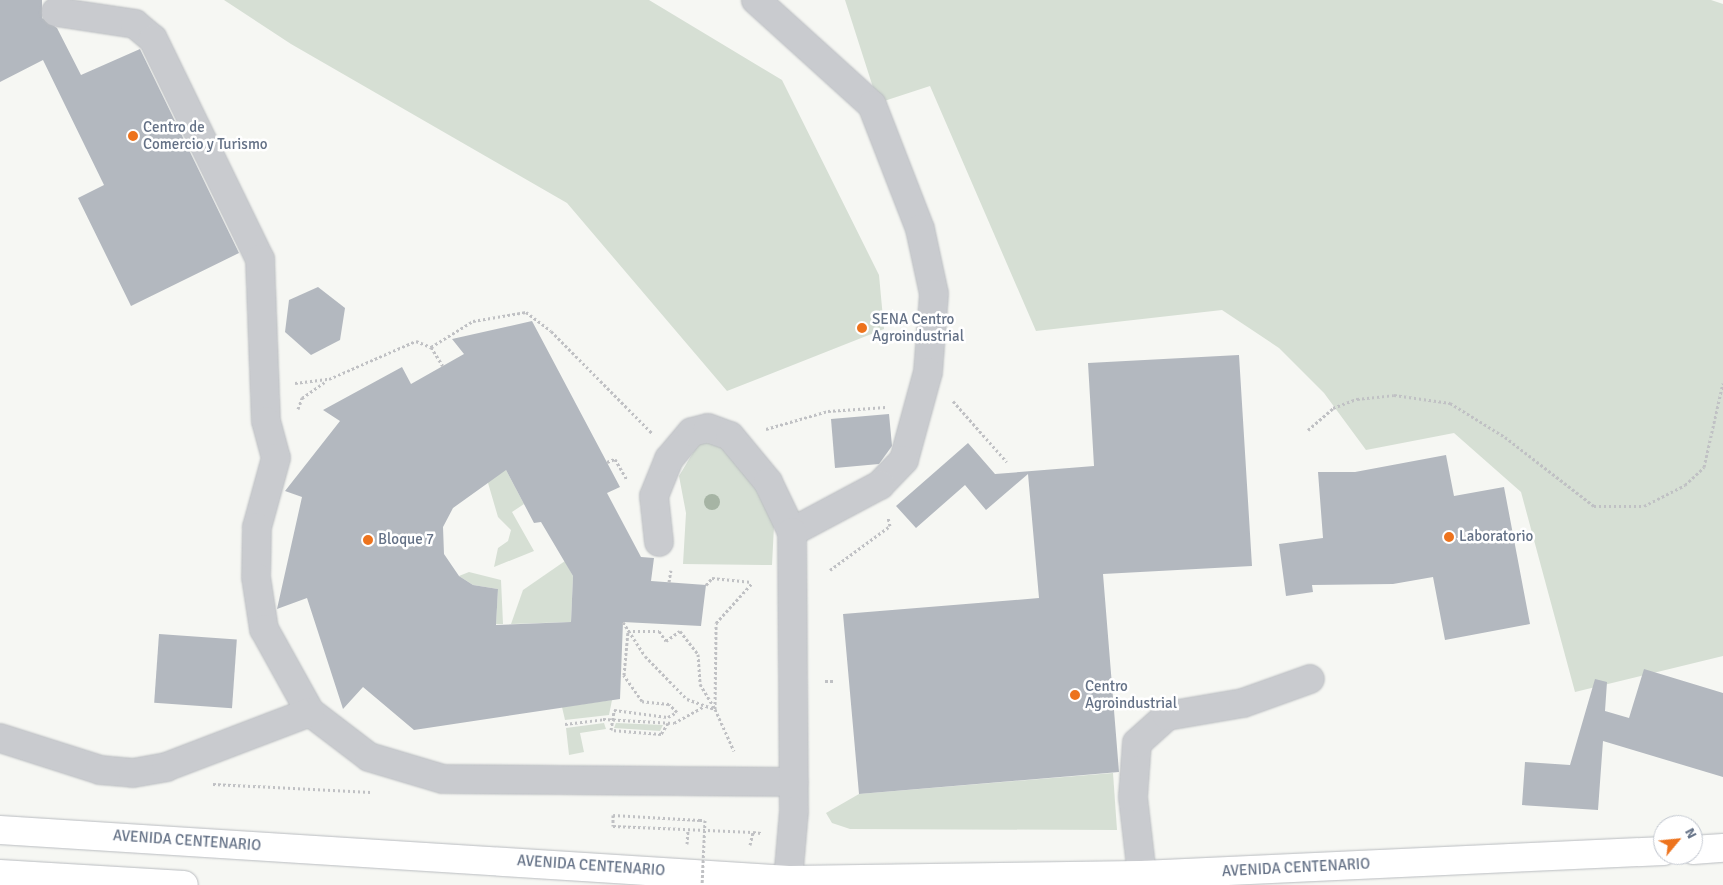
<!DOCTYPE html>
<html>
<head>
<meta charset="utf-8">
<style>
  body { margin:0 }
  #map { position:relative; width:1723px; height:885px; overflow:hidden; background:#f6f7f3; font-family:Signika,sans-serif }
  div>[style] { position:absolute }
  .green>* { inset:0; background:#d6dfd4 }
  .building>* { inset:0; background:#b3b8bf; transform-origin:0 0 }
  .path>* { height:3px; margin-top:-1.5px; transform-origin:0; background:repeating-linear-gradient(90deg,#c0c1c4 0 2.5px,transparent 0 5px) }
  .roads { filter:drop-shadow(0 0 1px #b9bcc0) drop-shadow(0 0 1px #b9bcc0) }
  .minor>* { height:28px; margin:-14px; padding:0 14px; transform-origin:14px; border-radius:14px; background:#c9cbcf }
  .major>* { height:28px; margin:-14px; padding:0 14px; transform-origin:14px; border-radius:14px; background:#fff }
  .path-bridge>* { height:3px; margin-top:-1.5px; transform-origin:0; background:repeating-linear-gradient(90deg,#c0c1c4 0 2.5px,transparent 0 5px) }
  .trees>* { width:16px; height:16px; margin:-8px; border-radius:50%; background:#a6b4a4 }
  .dots>* { width:14px; height:14px; translate:-50% -50%; box-sizing:border-box; border:2px solid #fff; border-radius:50% }
  span { translate:-50% -50%; white-space:nowrap; text-align:center; line-height:1.15; -webkit-text-stroke:5px #fff; paint-order:stroke }
  .poi-label { font-size:15px; color:#647186 }
  .left { translate:0 -50%; text-align:left }
  .street-label { font-size:15px; color:#647186 }
  .north { position:absolute; left:1653px; top:815px; width:50px; height:50px; box-sizing:border-box; background:#fff; border:1px solid #c1c6cf; border-radius:50%; rotate:62deg; font-size:14px; font-weight:700; line-height:20px; text-align:center; color:#647186 }
  .north::after { content:''; display:block; margin:auto; width:18px; height:22px; background:#ed731d; clip-path:polygon(50% 0,100% 100%,50% 72%,0 100%) }
</style>
</head>
<body>
<div id="map">
  <div class="green">
    <i style="clip-path:polygon(224px 0,649px 0,782px 80px,879px 275px,884px 329px,727px 391px,567px 203px,291px 44px)"></i>
    <i style="clip-path:polygon(845px 0,1711px 0,1723px 4px,1723px 656px,1575px 692px,1521px 492px,1454px 433px,1366px 450px,1324px 393px,1279px 348px,1222px 310px,1036px 331px,930px 86px,878px 103px)"></i>
    <i style="clip-path:polygon(700px 441px,716px 441px,743px 463px,774px 526px,772px 565px,683px 564px,686px 513px,679px 476px)"></i>
    <i style="clip-path:polygon(498px 455px,524px 504px,512px 512px,534px 551px,494px 567px,498px 548px,508px 541px,511px 530px,498px 517px,486px 476px)"></i>
    <i style="clip-path:polygon(565px 561px,573px 576px,571px 622px,511px 624px,523px 590px)"></i>
    <i style="clip-path:polygon(469px 572px,501px 580px,503px 624px,496px 624px,498px 589px,473px 585px,459px 576px)"></i>
    <i style="clip-path:polygon(612px 700px,609px 715px,565px 720px,562px 707px)"></i>
    <i style="clip-path:polygon(604px 723px,606px 729px,580px 733px,584px 752px,569px 755px,566px 728px)"></i>
    <i style="clip-path:polygon(616px 723px,663px 725px,660px 731px,614px 728px)"></i>
    <i style="clip-path:polygon(1113px 773px,1117px 830px,850px 829px,832px 823px,826px 813px,859px 794px)"></i>
  </div>
  <div class="building">
    <i style="clip-path:polygon(0 0,42px 0,42px 18px,57px 28px,81px 75px,140px 49px,239px 253px,131px 306px,78px 198px,104px 185px,43px 60px,0 82px)"></i>
    <i style="clip-path:polygon(318px 287px,345px 308px,340px 340px,311px 355px,285px 332px,289px 300px)"></i>
    <i style="clip-path:polygon(evenodd,532px 321px,620px 487px,607px 493px,641px 557px,654px 558px,651px 581px,706px 585px,701px 626px,623px 622px,620px 699px,414px 730px,363px 687px,343px 709px,307px 598px,277px 609px,302px 497px,285px 491px,340px 421px,323px 410px,402px 367px,411px 384px,464px 354px,452px 339px,532px 321px,506px 470px,534px 523px,541px 522px,573px 576px,571px 622px,496px 625px,498px 589px,473px 585px,459px 576px,444px 554px,443px 527px,453px 508px,506px 470px)"></i>
    <i style="clip-path:polygon(1239px 355px,1252px 566px,1103px 574px,1119px 772px,859px 794px,843px 614px,1039px 598px,1028px 474px,986px 510px,965px 485px,916px 528px,896px 506px,968px 443px,995px 474px,1094px 466px,1088px 363px)"></i>
    <i style="clip-path:polygon(889px 414px,892px 446px,879px 464px,835px 468px,831px 419px)"></i>
    <i style="clip-path:polygon(1446px 455px,1454px 496px,1504px 487px,1530px 624px,1445px 640px,1433px 577px,1393px 584px,1312px 585px,1313px 592px,1286px 596px,1279px 544px,1323px 538px,1318px 472px,1355px 472px)"></i>
    <i style="left:159px;top:634px;width:78px;height:69px;rotate:4deg"></i>
    <i style="clip-path:polygon(1644px 669px,1723px 693px,1723px 777px,1603px 741px,1598px 810px,1522px 805px,1525px 762px,1570px 765px,1595px 679px,1607px 682px,1605px 711px,1629px 718px)"></i>
  </div>
  <div class="path">
    <i style="left:431px;top:347px;width:49px;rotate:-31.8deg"></i>
    <i style="left:473px;top:321px;width:54px;rotate:-9.6deg"></i>
    <i style="left:526px;top:312px;width:31px;rotate:37deg"></i>
    <i style="left:551px;top:331px;width:144px;rotate:45.3deg"></i>
    <i style="left:295px;top:383px;width:34px;rotate:-7deg"></i>
    <i style="left:329px;top:379px;width:95px;rotate:-23.6deg"></i>
    <i style="left:416px;top:341px;width:16px;rotate:22deg"></i>
    <i style="left:431px;top:347px;width:22px;rotate:58deg"></i>
    <i style="left:953px;top:401px;width:81px;rotate:48.5deg"></i>
    <i style="left:298px;top:409px;width:12px;rotate:-70deg"></i>
    <i style="left:302px;top:398px;width:29px;rotate:-35deg"></i>
    <i style="left:766px;top:429px;width:65px;rotate:-16.2deg"></i>
    <i style="left:828px;top:411px;width:58px;rotate:-3.9deg"></i>
    <i style="left:1308px;top:430px;width:33px;rotate:-41deg"></i>
    <i style="left:1333px;top:408px;width:26px;rotate:-21deg"></i>
    <i style="left:1357px;top:399px;width:37px;rotate:-6deg"></i>
    <i style="left:1394px;top:395px;width:57px;rotate:8.1deg"></i>
    <i style="left:1450px;top:403px;width:65px;rotate:31.7deg"></i>
    <i style="left:1505px;top:437px;width:113px;rotate:37.8deg"></i>
    <i style="left:1594px;top:506px;width:50px"></i>
    <i style="left:1644px;top:506px;width:46px;rotate:-27.1deg"></i>
    <i style="left:1685px;top:485px;width:26px;rotate:-43deg"></i>
    <i style="left:1704px;top:467px;width:86px;rotate:-77.3deg"></i>
    <i style="left:607px;top:462px;width:9px;rotate:-21deg"></i>
    <i style="left:615px;top:459px;width:24px;rotate:60deg"></i>
    <i style="left:830px;top:570px;width:74px;rotate:-36.3deg"></i>
    <i style="left:890px;top:526px;width:9px;rotate:-103deg"></i>
    <i style="left:669px;top:582px;width:12px;rotate:-81deg"></i>
    <i style="left:706px;top:585px;width:9px;rotate:-49deg"></i>
    <i style="left:712px;top:578px;width:40px;rotate:5.7deg"></i>
    <i style="left:623px;top:622px;width:40px;rotate:57.1deg"></i>
    <i style="left:645px;top:656px;width:60px;rotate:45.7deg"></i>
    <i style="left:687px;top:699px;width:30px;rotate:20deg"></i>
    <i style="left:715px;top:709px;width:46px;rotate:65.7deg"></i>
    <i style="left:825px;top:681px;width:9px"></i>
    <i style="left:715px;top:709px;width:86px;rotate:-89.3deg"></i>
    <i style="left:716px;top:623px;width:55px;rotate:-47.9deg"></i>
    <i style="left:668px;top:723px;width:13px;rotate:122deg"></i>
    <i style="left:661px;top:734px;width:50px;rotate:-175.4deg"></i>
    <i style="left:611px;top:730px;width:20px;rotate:-81deg"></i>
    <i style="left:614px;top:710px;width:54px;rotate:7.4deg"></i>
    <i style="left:668px;top:717px;width:10px;rotate:-29deg"></i>
    <i style="left:677px;top:712px;width:11px;rotate:-135deg"></i>
    <i style="left:669px;top:704px;width:27px;rotate:-174deg"></i>
    <i style="left:642px;top:701px;width:32px;rotate:-125deg"></i>
    <i style="left:624px;top:675px;width:44px;rotate:-84.8deg"></i>
    <i style="left:628px;top:631px;width:31px"></i>
    <i style="left:659px;top:631px;width:12px;rotate:55deg"></i>
    <i style="left:666px;top:641px;width:17px;rotate:-36deg"></i>
    <i style="left:680px;top:631px;width:29px;rotate:52deg"></i>
    <i style="left:698px;top:654px;width:30px;rotate:86deg"></i>
    <i style="left:700px;top:684px;width:29px;rotate:59deg"></i>
    <i style="left:565px;top:724px;width:38px;rotate:-7deg"></i>
    <i style="left:603px;top:719px;width:71px;rotate:3.2deg"></i>
    <i style="left:674px;top:723px;width:35px;rotate:-29deg"></i>
    <i style="left:213px;top:784px;width:158px;rotate:2.9deg"></i>
    <i style="left:700px;top:820px;width:87px;rotate:-176.7deg"></i>
    <i style="left:613px;top:815px;width:11px;rotate:90deg"></i>
    <i style="left:613px;top:826px;width:140px;rotate:2.5deg"></i>
    <i style="left:687px;top:844px;width:15px;rotate:-86deg"></i>
    <i style="left:750px;top:845px;width:13px;rotate:-77deg"></i>
    <i style="left:753px;top:832px;width:8px;rotate:7deg"></i>
  </div>
  <div class="roads">
    <div class="minor">
      <i style="left:756px;top:0;width:156px;rotate:42.2deg"></i>
      <i style="left:872px;top:105px;width:133px;rotate:68.8deg"></i>
      <i style="left:920px;top:229px;width:66px;rotate:77.8deg"></i>
      <i style="left:934px;top:294px;width:78px;rotate:94.4deg"></i>
      <i style="left:928px;top:372px;width:91px;rotate:105.3deg"></i>
      <i style="left:904px;top:460px;width:35px;rotate:134deg"></i>
      <i style="left:880px;top:485px;width:100px;rotate:151.9deg"></i>
      <i style="left:56px;top:12px;width:80px;rotate:8.6deg"></i>
      <i style="left:135px;top:24px;width:23px;rotate:40deg"></i>
      <i style="left:153px;top:39px;width:245px;rotate:64.1deg"></i>
      <i style="left:260px;top:259px;width:162px;rotate:87.9deg"></i>
      <i style="left:266px;top:421px;width:38px;rotate:75deg"></i>
      <i style="left:276px;top:458px;width:72px;rotate:105.4deg"></i>
      <i style="left:257px;top:527px;width:50px;rotate:91.1deg"></i>
      <i style="left:256px;top:577px;width:53px;rotate:81.3deg"></i>
      <i style="left:264px;top:629px;width:95px;rotate:61deg"></i>
      <i style="left:310px;top:712px;width:74px;rotate:37.3deg"></i>
      <i style="left:369px;top:757px;width:77px;rotate:16.6deg"></i>
      <i style="left:443px;top:779px;width:351px;rotate:0.5deg"></i>
      <i style="left:659px;top:542px;width:46px;rotate:-96.2deg"></i>
      <i style="left:654px;top:496px;width:40px;rotate:-68deg"></i>
      <i style="left:669px;top:459px;width:35px;rotate:-50deg"></i>
      <i style="left:692px;top:432px;width:16px;rotate:-14deg"></i>
      <i style="left:708px;top:428px;width:23px;rotate:20deg"></i>
      <i style="left:730px;top:436px;width:60px;rotate:50.4deg"></i>
      <i style="left:768px;top:482px;width:55px;rotate:64.4deg"></i>
      <i style="left:792px;top:532px;width:279px;rotate:89.6deg"></i>
      <i style="left:794px;top:811px;width:69px;rotate:95deg"></i>
      <i style="left:0;top:738px;width:105px;rotate:17.7deg"></i>
      <i style="left:100px;top:770px;width:33px;rotate:5deg"></i>
      <i style="left:133px;top:773px;width:34px;rotate:-10deg"></i>
      <i style="left:166px;top:767px;width:154px;rotate:-20.9deg"></i>
      <i style="left:1142px;top:875px;width:79px;rotate:-96.6deg"></i>
      <i style="left:1133px;top:797px;width:54px;rotate:-85.8deg"></i>
      <i style="left:1137px;top:743px;width:40px;rotate:-42deg"></i>
      <i style="left:1167px;top:716px;width:77px;rotate:-9.7deg"></i>
      <i style="left:1243px;top:703px;width:71px;rotate:-19.7deg"></i>
    </div>
    <div class="major">
      <i style="left:0;top:830px;width:790px;rotate:3.63deg"></i>
      <i style="left:788px;top:880px;width:354px;rotate:-0.8deg"></i>
      <i style="left:1142px;top:875px;width:522px;rotate:-2.64deg"></i>
      <i style="left:1693px;top:850px;width:30px;rotate:-4deg"></i>
      <i style="left:0;top:874px;width:184px;rotate:3.4deg"></i>
    </div>
  </div>
  <div class="path-bridge">
    <i style="left:700px;top:820px;width:5px"></i>
    <i style="left:705px;top:820px;width:65px;rotate:92.6deg"></i>
  </div>
  <div class="trees">
    <i style="left:712px;top:502px"></i>
  </div>
  <div class="dots">
    <i style="left:133px;top:136px;background:#ed731d"></i>
    <i style="left:862px;top:328px;background:#ed731d"></i>
    <i style="left:1449px;top:537px;background:#ed731d"></i>
    <i style="left:368px;top:540px;background:#ed731d"></i>
    <i style="left:1075px;top:695px;background:#ed731d"></i>
  </div>
  <div class="poi-label">
    <span class="left" style="left:143px;top:136px">Centro de<br>Comercio y Turismo</span>
    <span class="left" style="left:872px;top:328px">SENA Centro<br>Agroindustrial</span>
    <span class="left" style="left:1459px;top:537px">Laboratorio</span>
    <span class="left" style="left:378px;top:540px">Bloque 7</span>
    <span class="left" style="left:1085px;top:695px">Centro<br>Agroindustrial</span>
  </div>
  <div class="street-label">
    <span style="left:187px;top:841px;rotate:4deg">AVENIDA CENTENARIO</span>
    <span style="left:591px;top:866px;rotate:4deg">AVENIDA CENTENARIO</span>
    <span style="left:1296px;top:868px;rotate:-3deg">AVENIDA CENTENARIO</span>
  </div>
  <div class="north">N</div>
</div>
</body>
</html>
